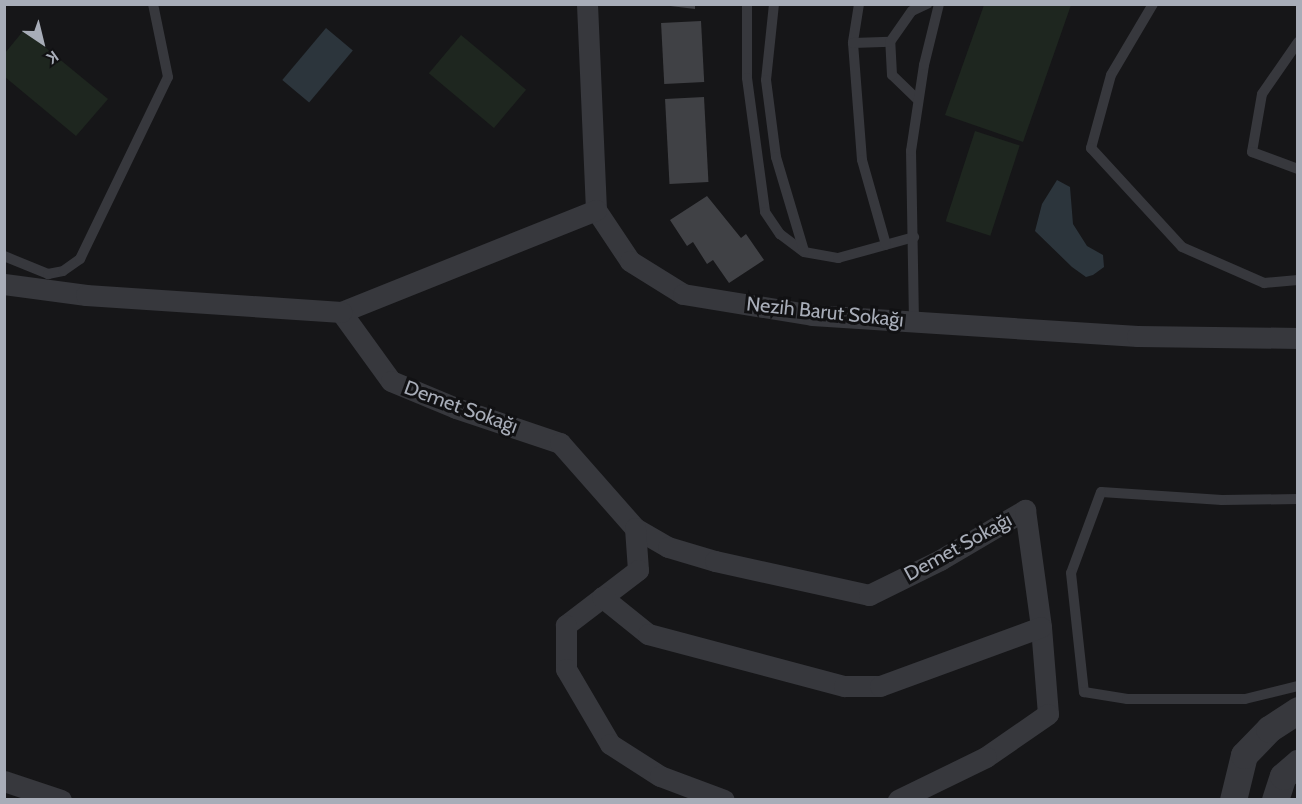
<!DOCTYPE html>
<html>
<head>
<meta charset="utf-8">
<style>
  body { margin:0 }
  #map { position:relative; width:1302px; height:804px; overflow:hidden; background:#161618; font-family:Cabin,sans-serif }
  div>[style] { position:absolute }
  .green>* { inset:0; background:#1e261f; transform-origin:0 0 }
  .water>* { inset:0; background:#2c353c; transform-origin:0 0 }
  .building>* { inset:0; background:#404145; transform-origin:0 0 }
  .service>* { height:10px; margin:-5px; padding:0 5px; transform-origin:5px; border-radius:5px; background:#37383d }
  .minor>* { height:21px; margin:-10.5px; padding:0 10.5px; transform-origin:10.5px; border-radius:10.5px; background:#37383d }
  .tertiary>* { height:27px; margin:-13.5px; padding:0 13.5px; transform-origin:13.5px; border-radius:13.5px; background:#37383d }
  span { translate:-50% -50%; white-space:nowrap; text-align:center; line-height:1.15; -webkit-text-stroke:6px #111113; paint-order:stroke }
  .street-label { font-size:20px; color:#a8adb8 }
  .frame { position:absolute; inset:0; border:6px solid #a8adb8; pointer-events:none }
  .north { position:absolute; left:12px; top:12px; width:60px; height:60px; -webkit-text-stroke:4px #111113; paint-order:stroke; rotate:145deg; font-size:16px; font-weight:700; line-height:24px; text-align:center; color:#a8adb8 }
  .north::after { content:''; display:block; margin:auto; width:21px; height:27px; background:#a8adb8; clip-path:polygon(50% 0,100% 100%,50% 72%,0 100%) }
</style>
</head>
<body>
<div id="map">
  <div class="green">
    <i style="clip-path:polygon(984px 5px,1071px 5px,1023px 142px,945px 115px)"></i>
    <i style="clip-path:polygon(24px 30px,108px 99px,76px 136px,5px 77px,5px 53px)"></i>
    <i style="left:461px;top:35px;width:85px;height:50px;rotate:40deg"></i>
    <i style="left:975px;top:131px;width:47px;height:95px;rotate:18deg"></i>
  </div>
  <div class="water">
    <i style="left:326px;top:28px;width:35px;height:68px;rotate:40deg"></i>
    <i style="clip-path:polygon(1057px 180px,1070px 187px,1073px 224px,1087px 246px,1103px 255px,1104px 267px,1093px 275px,1086px 277px,1072px 267px,1035px 231px,1042px 204px)"></i>
  </div>
  <div class="building">
    <i style="clip-path:polygon(654px 4px,695px 4px,695px 9px)"></i>
    <i style="left:701px;top:21px;width:61px;height:40px;rotate:87deg"></i>
    <i style="left:704px;top:97px;width:85px;height:39px;rotate:87deg"></i>
    <i style="clip-path:polygon(707px 196px,741px 238px,746px 234px,764px 260px,729px 283px,713px 260px,707px 264px,693px 242px,687px 246px,670px 220px)"></i>
  </div>
  <div class="service">
    <i style="left:747px;top:4px;width:74px;rotate:90deg"></i>
    <i style="left:747px;top:78px;width:135px;rotate:82.3deg"></i>
    <i style="left:765px;top:212px;width:27px;rotate:56deg"></i>
    <i style="left:780px;top:234px;width:30px;rotate:37deg"></i>
    <i style="left:804px;top:252px;width:35px;rotate:10deg"></i>
    <i style="left:838px;top:258px;width:79px;rotate:-15.4deg"></i>
    <i style="left:774px;top:4px;width:76px;rotate:96deg"></i>
    <i style="left:766px;top:80px;width:78px;rotate:82.6deg"></i>
    <i style="left:776px;top:157px;width:98px;rotate:73.4deg"></i>
    <i style="left:859px;top:4px;width:39px;rotate:99deg"></i>
    <i style="left:853px;top:43px;width:117px;rotate:85.6deg"></i>
    <i style="left:862px;top:160px;width:88px;rotate:74.2deg"></i>
    <i style="left:1153px;top:4px;width:82px;rotate:120.6deg"></i>
    <i style="left:1111px;top:75px;width:76px;rotate:105.3deg"></i>
    <i style="left:1091px;top:148px;width:134px;rotate:47.4deg"></i>
    <i style="left:1182px;top:247px;width:90px;rotate:23.7deg"></i>
    <i style="left:1264px;top:283px;width:34px;rotate:-5deg"></i>
    <i style="left:1298px;top:42px;width:63px;rotate:124.7deg"></i>
    <i style="left:1262px;top:94px;width:59px;rotate:99.8deg"></i>
    <i style="left:1252px;top:152px;width:49px;rotate:20.3deg"></i>
    <i style="left:853px;top:43px;width:37px;rotate:-2deg"></i>
    <i style="left:918px;top:100px;width:36px;rotate:-136deg"></i>
    <i style="left:892px;top:75px;width:33px;rotate:-93deg"></i>
    <i style="left:890px;top:42px;width:38px;rotate:-55deg"></i>
    <i style="left:912px;top:11px;width:17px;rotate:-25deg"></i>
    <i style="left:4px;top:256px;width:48px;rotate:22.2deg"></i>
    <i style="left:48px;top:274px;width:15px;rotate:-11deg"></i>
    <i style="left:63px;top:271px;width:21px;rotate:-35deg"></i>
    <i style="left:80px;top:259px;width:202px;rotate:-64.2deg"></i>
    <i style="left:168px;top:77px;width:75px;rotate:-101.6deg"></i>
    <i style="left:914px;top:322px;width:171px;rotate:-91deg"></i>
    <i style="left:911px;top:151px;width:87px;rotate:-81.4deg"></i>
    <i style="left:924px;top:65px;width:63px;rotate:-76.2deg"></i>
    <i style="left:1298px;top:499px;width:76px;rotate:179.2deg"></i>
    <i style="left:1222px;top:500px;width:121px;rotate:-176.2deg"></i>
    <i style="left:1101px;top:492px;width:86px;rotate:110.3deg"></i>
    <i style="left:1071px;top:573px;width:120px;rotate:83.8deg"></i>
    <i style="left:1084px;top:692px;width:44px;rotate:9.2deg"></i>
    <i style="left:1127px;top:699px;width:118px"></i>
    <i style="left:1245px;top:699px;width:55px;rotate:-13.8deg"></i>
  </div>
  <div class="minor">
    <i style="left:587px;top:4px;width:206px;rotate:87.5deg"></i>
    <i style="left:596px;top:210px;width:61px;rotate:56.3deg"></i>
    <i style="left:630px;top:261px;width:62px;rotate:31.9deg"></i>
    <i style="left:683px;top:294px;width:131px;rotate:9.2deg"></i>
    <i style="left:812px;top:315px;width:326px;rotate:3.7deg"></i>
    <i style="left:1137px;top:336px;width:161px;rotate:0.7deg"></i>
    <i style="left:596px;top:210px;width:275px;rotate:158.2deg"></i>
    <i style="left:341px;top:312px;width:85px;rotate:54.1deg"></i>
    <i style="left:391px;top:381px;width:70px;rotate:22.6deg"></i>
    <i style="left:456px;top:408px;width:110px;rotate:18.6deg"></i>
    <i style="left:560px;top:443px;width:113px;rotate:48.6deg"></i>
    <i style="left:635px;top:528px;width:38px;rotate:30deg"></i>
    <i style="left:668px;top:547px;width:49px;rotate:16.6deg"></i>
    <i style="left:715px;top:561px;width:158px;rotate:12.4deg"></i>
    <i style="left:869px;top:595px;width:79px;rotate:-26.2deg"></i>
    <i style="left:940px;top:560px;width:99px;rotate:-30.5deg"></i>
    <i style="left:1025px;top:510px;width:118px;rotate:82.2deg"></i>
    <i style="left:1041px;top:627px;width:87px;rotate:85.4deg"></i>
    <i style="left:1048px;top:714px;width:75px;rotate:145.3deg"></i>
    <i style="left:986px;top:757px;width:98px;rotate:154deg"></i>
    <i style="left:4px;top:284px;width:83px;rotate:7.6deg"></i>
    <i style="left:86px;top:295px;width:256px;rotate:3.8deg"></i>
    <i style="left:635px;top:528px;width:42px;rotate:85.9deg"></i>
    <i style="left:638px;top:570px;width:91px;rotate:142.6deg"></i>
    <i style="left:566px;top:625px;width:44px;rotate:90deg"></i>
    <i style="left:566px;top:669px;width:87px;rotate:59.6deg"></i>
    <i style="left:610px;top:744px;width:59px;rotate:32.6deg"></i>
    <i style="left:660px;top:776px;width:68px;rotate:20.6deg"></i>
    <i style="left:602px;top:597px;width:59px;rotate:38.8deg"></i>
    <i style="left:648px;top:634px;width:203px;rotate:14.9deg"></i>
    <i style="left:844px;top:686px;width:36px"></i>
    <i style="left:880px;top:686px;width:171px;rotate:-20.1deg"></i>
    <i style="left:4px;top:781px;width:60px;rotate:18.4deg"></i>
  </div>
  <div class="tertiary">
    <i style="left:1233px;top:800px;width:46px;rotate:-76.3deg"></i>
    <i style="left:1244px;top:755px;width:36px;rotate:-46deg"></i>
    <i style="left:1269px;top:729px;width:35px;rotate:-33deg"></i>
    <i style="left:1275px;top:800px;width:25px;rotate:-72deg"></i>
    <i style="left:1283px;top:776px;width:20px;rotate:-41deg"></i>
  </div>
  <div class="street-label">
    <span style="left:825px;top:312px;rotate:6deg">Nezih Barut Sokağı</span>
    <span style="left:461px;top:407px;rotate:20deg">Demet Sokağı</span>
    <span style="left:958px;top:547px;rotate:-29deg">Demet Sokağı</span>
  </div>
  <div class="frame"></div>
  <div class="north">K</div>
</div>
</body>
</html>
